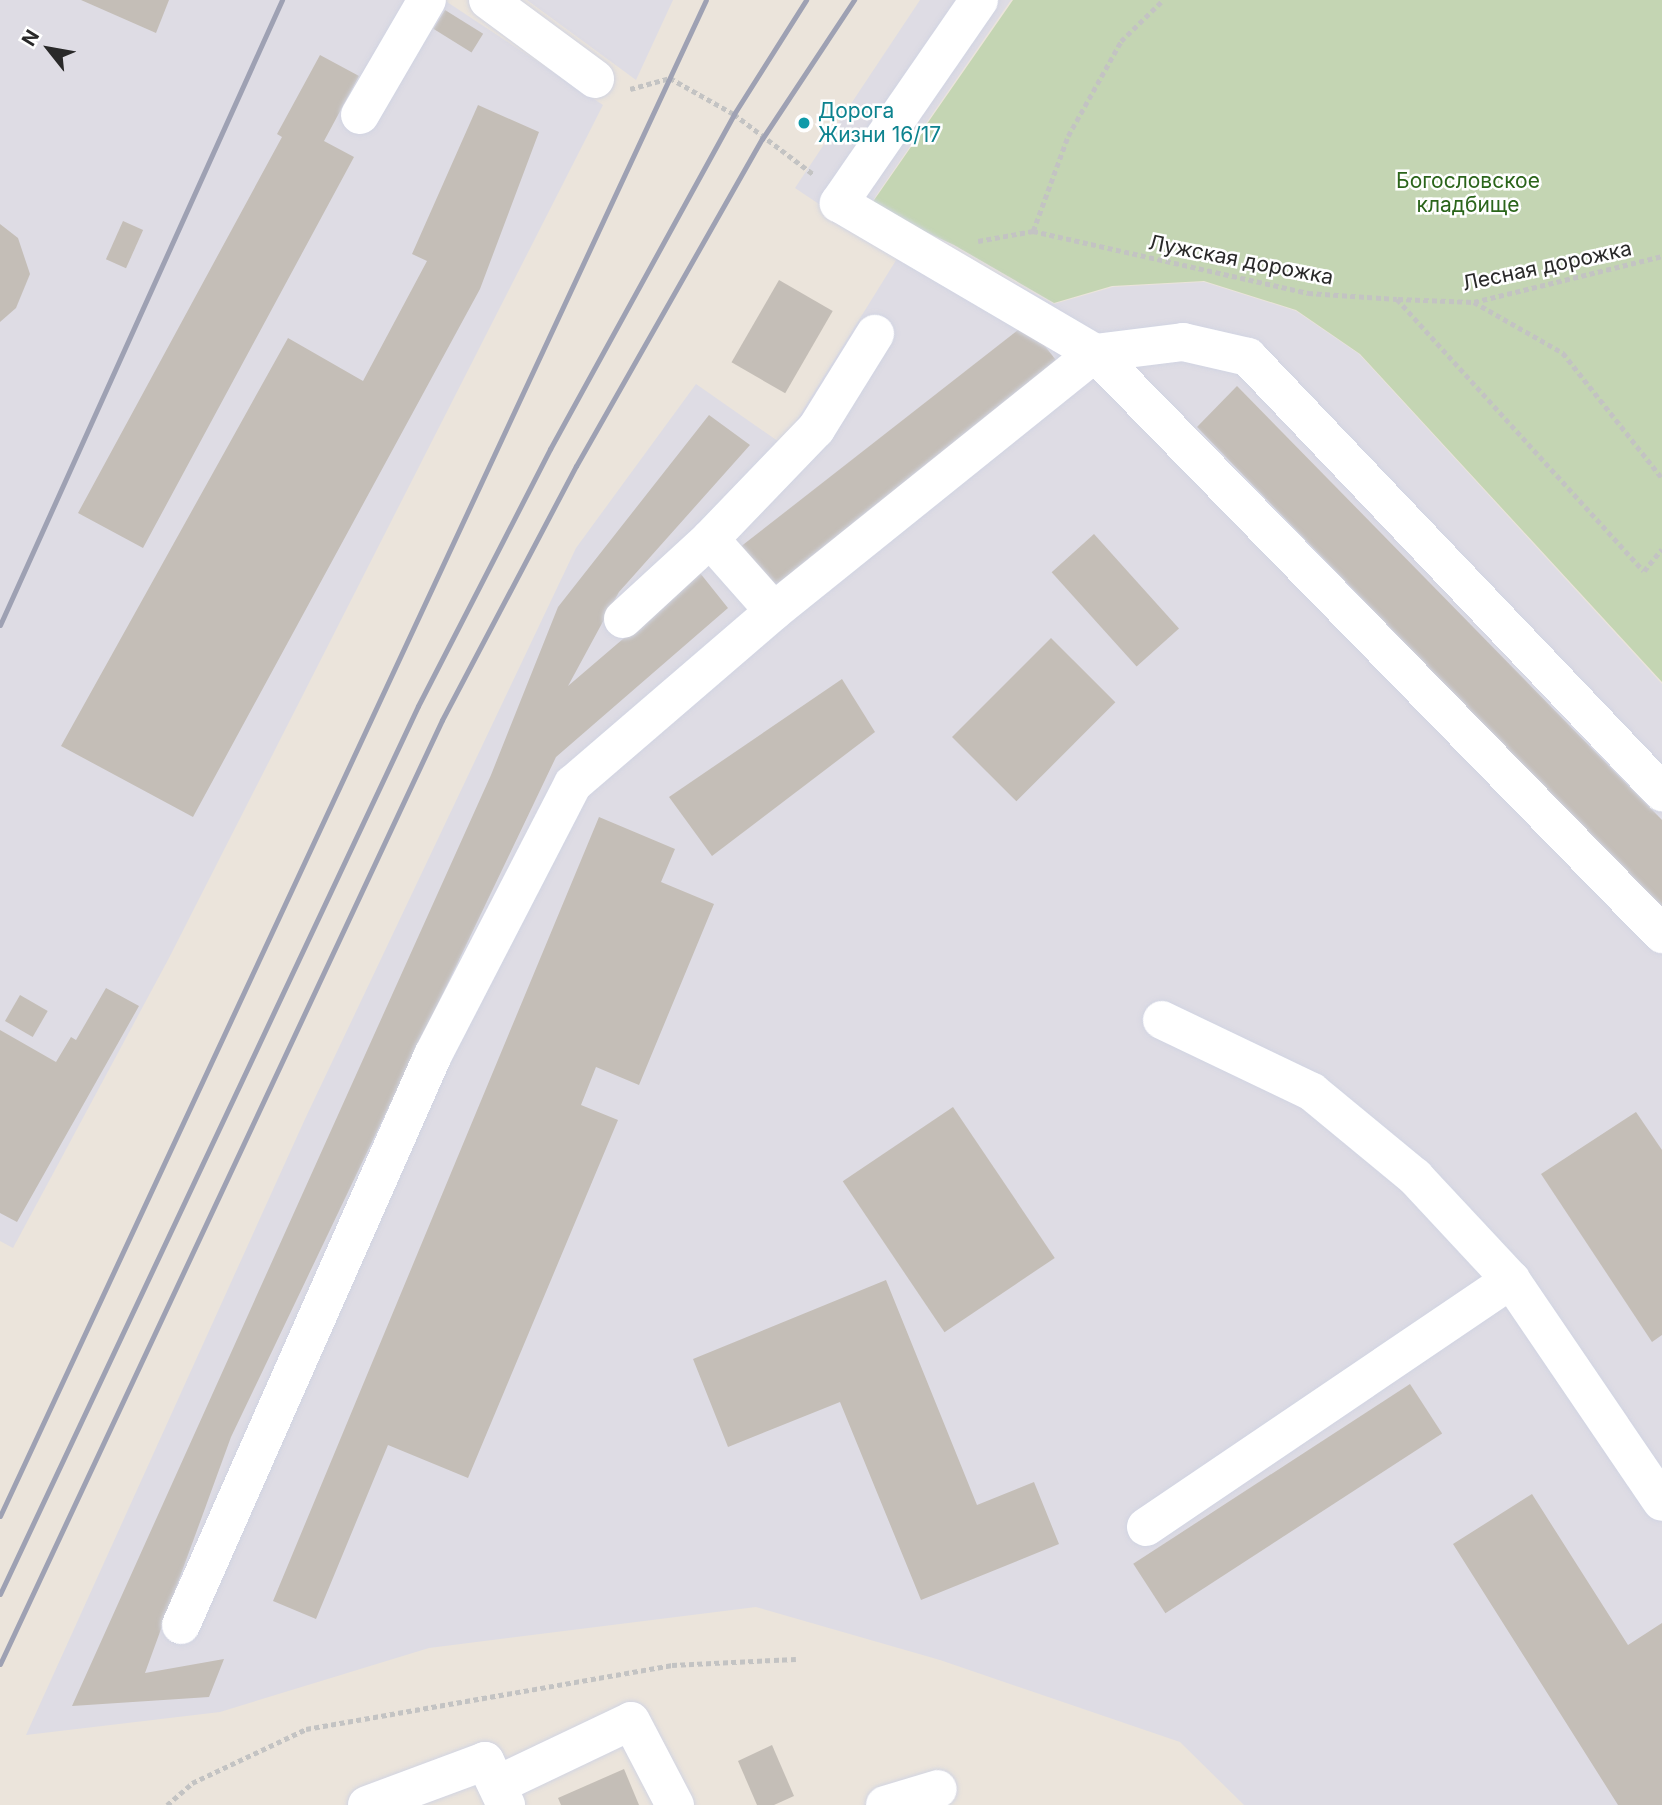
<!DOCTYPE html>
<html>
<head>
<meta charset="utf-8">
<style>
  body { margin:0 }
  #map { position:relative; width:1662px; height:1805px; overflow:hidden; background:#ebe4db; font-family:Inter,sans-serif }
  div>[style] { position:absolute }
  .industrial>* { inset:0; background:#dedce4 }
  .cemetery>* { inset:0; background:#c4d5b3 }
  .building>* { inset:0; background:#c4beb7; transform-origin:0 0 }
  .path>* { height:4.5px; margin-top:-2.25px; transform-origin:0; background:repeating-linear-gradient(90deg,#c3c3c3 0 5px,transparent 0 8.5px) }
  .roads { filter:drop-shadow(0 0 2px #d1d4e2) drop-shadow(0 0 2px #d1d4e2) }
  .minor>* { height:38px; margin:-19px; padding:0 19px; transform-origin:19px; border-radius:19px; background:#fff }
  .rail>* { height:5px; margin:-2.5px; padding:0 2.5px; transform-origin:2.5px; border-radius:2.5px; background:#9ea1b3 }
  .dots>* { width:19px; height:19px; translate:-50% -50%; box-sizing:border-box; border:4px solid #fff; border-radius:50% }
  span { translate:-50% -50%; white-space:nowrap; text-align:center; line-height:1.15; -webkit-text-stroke:5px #fff; paint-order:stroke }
  .culture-label { font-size:21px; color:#0d838f }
  .left { translate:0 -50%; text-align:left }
  .park-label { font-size:21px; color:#2b651b }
  .street-label { font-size:21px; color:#292929 }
  .north { position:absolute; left:14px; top:14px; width:70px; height:70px; -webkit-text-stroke:5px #fff; paint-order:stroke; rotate:301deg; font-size:19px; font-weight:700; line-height:28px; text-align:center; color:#292929 }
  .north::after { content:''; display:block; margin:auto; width:24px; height:32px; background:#292929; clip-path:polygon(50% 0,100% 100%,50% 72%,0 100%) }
</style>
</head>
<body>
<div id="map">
  <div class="industrial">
    <i style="clip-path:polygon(0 0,444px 0,603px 105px,169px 958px,13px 1248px,0 1241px)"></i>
    <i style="clip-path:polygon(527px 0,673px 0,636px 80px)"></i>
    <i style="clip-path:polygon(920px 0,1011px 0,869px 206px,1054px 304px,1113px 287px,1204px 282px,1296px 311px,1359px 354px,1662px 684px,1662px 1805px,1244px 1805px,1180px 1742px,940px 1660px,756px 1607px,429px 1648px,220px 1712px,26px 1735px,305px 1119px,576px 548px,696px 384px,782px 444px,898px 257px,795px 188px)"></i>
  </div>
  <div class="cemetery">
    <i style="clip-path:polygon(1013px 0,1662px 0,1662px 682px,1360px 354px,1296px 310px,1204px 281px,1112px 286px,1054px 303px,954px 245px,870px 206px)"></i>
  </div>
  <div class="building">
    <i style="clip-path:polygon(81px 0,169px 0,156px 33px)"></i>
    <i style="left:445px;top:10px;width:45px;height:22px;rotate:32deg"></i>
    <i style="clip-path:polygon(320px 55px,359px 76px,324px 141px,354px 157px,143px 548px,78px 513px,282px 137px,277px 134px)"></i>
    <i style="clip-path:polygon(478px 105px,539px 132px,480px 289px,193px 817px,61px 746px,288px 338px,363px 381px,427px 261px,412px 254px)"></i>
    <i style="left:123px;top:221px;width:22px;height:42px;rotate:24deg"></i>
    <i style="clip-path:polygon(0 224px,18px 238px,30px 274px,16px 308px,0 322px)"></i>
    <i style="left:779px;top:280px;width:62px;height:95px;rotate:30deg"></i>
    <i style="left:1027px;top:323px;width:57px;height:364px;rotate:52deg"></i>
    <i style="clip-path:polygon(1237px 386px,1662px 820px,1662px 911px,1197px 427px)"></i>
    <i style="clip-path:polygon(709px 415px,750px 445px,619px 592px,568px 686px,700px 573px,728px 608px,556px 757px,231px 1437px,145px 1673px,224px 1659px,209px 1697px,72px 1706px,491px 775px,558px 607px)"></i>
    <i style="left:1094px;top:534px;width:127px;height:57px;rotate:48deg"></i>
    <i style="left:1051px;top:638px;width:91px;height:140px;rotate:45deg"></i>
    <i style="clip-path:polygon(842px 679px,875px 732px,712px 856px,669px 797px)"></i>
    <i style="clip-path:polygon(599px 817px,675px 849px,661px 882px,714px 904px,639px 1085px,596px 1067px,581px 1105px,618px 1120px,468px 1478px,388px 1445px,316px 1619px,273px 1601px)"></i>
    <i style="clip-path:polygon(106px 988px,139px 1006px,17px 1222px,0 1213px,0 1030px,56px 1062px,71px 1037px,76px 1040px)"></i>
    <i style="left:20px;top:995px;width:32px;height:30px;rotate:30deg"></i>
    <i style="left:953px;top:1107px;width:182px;height:133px;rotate:56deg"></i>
    <i style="clip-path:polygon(1636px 1112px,1662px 1150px,1662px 1335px,1652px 1342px,1541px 1174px)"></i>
    <i style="clip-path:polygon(886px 1280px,977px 1505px,1034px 1482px,1059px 1544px,921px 1600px,840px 1402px,728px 1447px,693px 1359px)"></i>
    <i style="left:1410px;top:1384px;width:59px;height:330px;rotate:57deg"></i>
    <i style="clip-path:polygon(1532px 1494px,1628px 1645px,1662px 1623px,1662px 1805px,1618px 1805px,1453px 1544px)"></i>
    <i style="clip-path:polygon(772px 1745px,794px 1796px,774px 1805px,757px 1805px,738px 1761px)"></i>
    <i style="clip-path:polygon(624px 1769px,639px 1805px,561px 1805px,558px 1798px)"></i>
  </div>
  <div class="path">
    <i style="left:630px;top:89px;width:41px;rotate:-15.4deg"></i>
    <i style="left:670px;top:78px;width:73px;rotate:29.4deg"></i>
    <i style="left:734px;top:114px;width:99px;rotate:37.2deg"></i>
    <i style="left:1033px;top:231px;width:101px;rotate:-69.8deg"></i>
    <i style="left:1068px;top:136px;width:109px;rotate:-60.8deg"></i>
    <i style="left:1121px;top:41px;width:59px;rotate:-44.3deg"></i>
    <i style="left:978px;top:241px;width:56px;rotate:-10.3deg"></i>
    <i style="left:1033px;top:231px;width:282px;rotate:12.7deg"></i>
    <i style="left:1308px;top:293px;width:89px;rotate:3.9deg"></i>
    <i style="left:1397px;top:299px;width:367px;rotate:47.8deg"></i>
    <i style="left:1644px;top:571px;width:28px;rotate:-51deg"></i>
    <i style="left:1398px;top:299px;width:76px;rotate:2.3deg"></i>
    <i style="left:1474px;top:302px;width:194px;rotate:-13.7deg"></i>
    <i style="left:1474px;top:302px;width:103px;rotate:29.8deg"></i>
    <i style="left:1563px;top:353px;width:159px;rotate:51.6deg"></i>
    <i style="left:167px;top:1805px;width:33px;rotate:-41deg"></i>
    <i style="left:192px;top:1783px;width:126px;rotate:-25.3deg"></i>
    <i style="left:306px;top:1729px;width:372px;rotate:-9.9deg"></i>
    <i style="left:672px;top:1665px;width:124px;rotate:-2.8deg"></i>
  </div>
  <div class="roads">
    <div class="minor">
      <i style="left:488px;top:0;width:133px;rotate:36.4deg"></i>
      <i style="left:979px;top:0;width:247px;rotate:124.6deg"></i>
      <i style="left:839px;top:203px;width:297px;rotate:30.4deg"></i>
      <i style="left:1095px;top:353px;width:812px;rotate:45.7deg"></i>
      <i style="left:360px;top:115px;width:133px;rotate:-59.8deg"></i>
      <i style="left:710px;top:539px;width:96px;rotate:48.4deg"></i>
      <i style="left:623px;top:619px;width:118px;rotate:-42.6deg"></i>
      <i style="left:710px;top:539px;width:153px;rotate:-46.1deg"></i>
      <i style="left:816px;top:429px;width:112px;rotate:-58.2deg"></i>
      <i style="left:1162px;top:1020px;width:166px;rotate:25.6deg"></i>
      <i style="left:1312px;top:1092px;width:134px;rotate:39.5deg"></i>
      <i style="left:1415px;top:1177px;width:141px;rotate:47deg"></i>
      <i style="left:1511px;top:1280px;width:268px;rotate:55.8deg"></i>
      <i style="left:1146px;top:1527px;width:441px;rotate:-34.1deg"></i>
      <i style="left:181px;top:1625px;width:623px;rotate:-66.15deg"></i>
      <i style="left:433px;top:1055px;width:305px;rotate:-62.7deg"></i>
      <i style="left:573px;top:784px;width:265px;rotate:-40.7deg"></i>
      <i style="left:774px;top:611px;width:412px;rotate:-38.8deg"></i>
      <i style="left:1095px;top:353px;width:89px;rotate:-7.1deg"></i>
      <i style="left:1183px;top:342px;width:67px;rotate:13deg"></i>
      <i style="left:1248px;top:357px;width:601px;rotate:46.42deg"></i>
      <i style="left:497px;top:1785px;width:148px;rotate:-25.5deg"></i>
      <i style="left:631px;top:1721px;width:95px;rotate:62.4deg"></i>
      <i style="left:367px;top:1805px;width:126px;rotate:-20.4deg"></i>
      <i style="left:485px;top:1761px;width:49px;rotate:64.5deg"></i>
      <i style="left:885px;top:1805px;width:55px;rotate:-16.8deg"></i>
    </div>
  </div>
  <div class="rail">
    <i style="left:0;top:625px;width:686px;rotate:-65.72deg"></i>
    <i style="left:0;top:1516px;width:1672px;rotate:-65.03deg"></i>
    <i style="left:0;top:1594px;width:981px;rotate:-64.79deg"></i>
    <i style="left:418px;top:706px;width:289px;rotate:-62.8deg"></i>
    <i style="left:550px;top:449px;width:382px;rotate:-61.2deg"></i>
    <i style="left:734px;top:114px;width:135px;rotate:-57.7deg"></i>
    <i style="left:0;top:1664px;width:1042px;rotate:-64.91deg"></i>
    <i style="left:442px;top:720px;width:287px;rotate:-62.2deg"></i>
    <i style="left:576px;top:466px;width:376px;rotate:-60.4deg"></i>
    <i style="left:762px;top:139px;width:167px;rotate:-56.5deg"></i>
  </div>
  <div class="dots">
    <i style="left:804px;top:123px;background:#0f9aa8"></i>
  </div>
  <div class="culture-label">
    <span class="left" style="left:818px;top:123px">Дорога<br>Жизни 16/17</span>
  </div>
  <div class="park-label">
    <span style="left:1468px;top:193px">Богословское<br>кладбище</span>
  </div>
  <div class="street-label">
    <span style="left:1241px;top:260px;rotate:11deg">Лужская дорожка</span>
    <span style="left:1547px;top:266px;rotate:-12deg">Лесная дорожка</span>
  </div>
  <div class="north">N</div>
</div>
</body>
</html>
